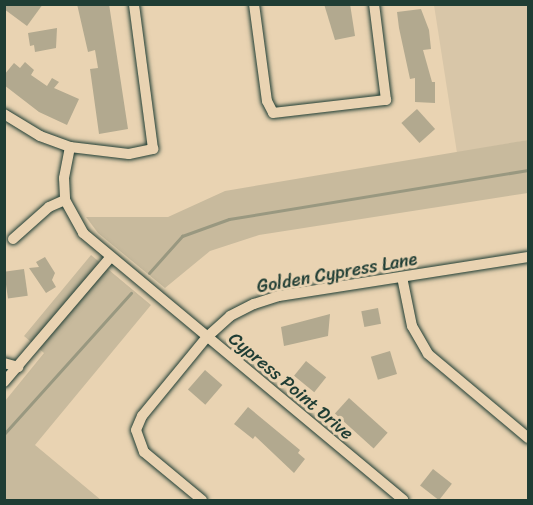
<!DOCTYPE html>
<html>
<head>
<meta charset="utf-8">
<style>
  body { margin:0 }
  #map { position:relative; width:533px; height:505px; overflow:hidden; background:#e9d3b2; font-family:Sriracha,sans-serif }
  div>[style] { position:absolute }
  .built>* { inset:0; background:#d8c6a8 }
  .green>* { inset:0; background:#c8ba9d }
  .stream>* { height:3px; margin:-1.5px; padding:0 1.5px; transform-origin:1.5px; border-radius:1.5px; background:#999880 }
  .building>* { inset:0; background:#b2a98f; transform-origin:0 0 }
  .roads { filter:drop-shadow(0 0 2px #1f3d34) drop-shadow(0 0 2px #1f3d34) }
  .minor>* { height:10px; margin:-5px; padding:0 5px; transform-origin:5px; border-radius:5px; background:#e9d3b2 }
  span { translate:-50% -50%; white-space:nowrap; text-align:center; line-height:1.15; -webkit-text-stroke:6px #e9d3b2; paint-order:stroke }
  .street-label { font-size:18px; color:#1f3d34 }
  .frame { position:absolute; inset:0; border:6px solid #1f3d34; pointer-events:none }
</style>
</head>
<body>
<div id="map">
  <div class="built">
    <i style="clip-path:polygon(434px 5px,528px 5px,528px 140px,457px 153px)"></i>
  </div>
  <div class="green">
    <i style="clip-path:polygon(528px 140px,528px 193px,259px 235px,210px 251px,165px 288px,98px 233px,86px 217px,168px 217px,225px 191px)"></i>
    <i style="clip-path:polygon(91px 255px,151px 305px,35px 445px,101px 500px,5px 500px,5px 401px,44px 353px,24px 336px)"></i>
  </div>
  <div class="stream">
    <i style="left:149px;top:273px;width:50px;rotate:-48.3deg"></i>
    <i style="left:182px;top:236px;width:50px;rotate:-19.9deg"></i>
    <i style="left:229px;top:219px;width:303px;rotate:-9.3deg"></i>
    <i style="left:4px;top:434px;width:190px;rotate:-48deg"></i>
  </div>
  <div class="building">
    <i style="clip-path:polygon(4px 4px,43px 4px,27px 26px,4px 9px)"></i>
    <i style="clip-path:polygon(77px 4px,109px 4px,128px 129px,99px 134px,90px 69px,98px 68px,95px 50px,88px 52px)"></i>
    <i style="clip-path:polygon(324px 4px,350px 4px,355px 36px,335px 40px)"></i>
    <i style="clip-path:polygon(421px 9px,429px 30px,431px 49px,423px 50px,432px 82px,435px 82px,435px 103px,415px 102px,415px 78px,410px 79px,399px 28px,397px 12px)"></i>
    <i style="clip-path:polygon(57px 28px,56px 48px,35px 52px,34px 45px,30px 46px,28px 33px)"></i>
    <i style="clip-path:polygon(25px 62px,34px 70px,31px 75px,47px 86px,52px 78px,59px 82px,54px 88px,79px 99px,67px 125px,39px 112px,4px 85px,4px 75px,14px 63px,20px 68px)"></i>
    <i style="left:417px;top:109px;width:27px;height:21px;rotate:48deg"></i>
    <i style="clip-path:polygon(45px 257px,55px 273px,52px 280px,56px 287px,46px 293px,29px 268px,39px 267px,36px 262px)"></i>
    <i style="left:24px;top:269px;width:27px;height:20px;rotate:82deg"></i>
    <i style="left:378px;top:308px;width:16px;height:17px;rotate:79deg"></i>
    <i style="clip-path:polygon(330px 314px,328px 336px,284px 346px,281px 327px)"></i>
    <i style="left:390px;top:351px;width:24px;height:20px;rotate:73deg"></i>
    <i style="left:306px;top:361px;width:26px;height:19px;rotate:39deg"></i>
    <i style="left:205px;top:370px;width:23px;height:26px;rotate:41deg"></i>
    <i style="left:349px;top:398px;width:52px;height:21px;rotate:42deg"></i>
    <i style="clip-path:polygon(248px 407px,300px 450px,298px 453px,305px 459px,294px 473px,255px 436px,253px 439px,234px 424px)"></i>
    <i style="left:433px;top:469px;width:24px;height:21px;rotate:38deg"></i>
  </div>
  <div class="roads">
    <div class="minor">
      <i style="left:254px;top:4px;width:98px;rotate:82.4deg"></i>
      <i style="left:267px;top:101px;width:13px;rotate:63deg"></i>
      <i style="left:273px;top:113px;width:114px;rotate:-6.6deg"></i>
      <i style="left:386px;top:100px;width:97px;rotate:-97.1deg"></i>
      <i style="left:4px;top:114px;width:42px;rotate:31.4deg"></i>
      <i style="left:40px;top:136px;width:32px;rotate:20deg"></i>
      <i style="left:70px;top:147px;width:59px;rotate:6.8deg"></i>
      <i style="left:129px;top:154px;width:25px;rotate:-12deg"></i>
      <i style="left:153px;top:149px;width:146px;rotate:-97.5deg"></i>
      <i style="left:70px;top:147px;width:32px;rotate:101deg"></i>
      <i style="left:64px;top:178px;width:22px;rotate:87deg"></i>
      <i style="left:65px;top:200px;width:38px;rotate:61deg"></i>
      <i style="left:83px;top:233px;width:417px;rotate:39.8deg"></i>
      <i style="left:13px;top:239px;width:48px;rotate:-41.6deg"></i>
      <i style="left:49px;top:207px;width:17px;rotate:-24deg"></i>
      <i style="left:402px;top:277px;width:50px;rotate:78.5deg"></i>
      <i style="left:412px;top:326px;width:32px;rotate:60deg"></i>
      <i style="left:428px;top:354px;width:131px;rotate:40deg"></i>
      <i style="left:4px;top:363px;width:15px;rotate:16deg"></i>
      <i style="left:4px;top:382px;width:163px;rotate:-49.5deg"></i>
      <i style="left:202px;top:500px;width:75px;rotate:-140.4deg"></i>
      <i style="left:144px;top:452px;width:23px;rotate:-110deg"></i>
      <i style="left:136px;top:430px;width:15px;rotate:-67deg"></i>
      <i style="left:142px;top:416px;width:102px;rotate:-50.6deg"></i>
      <i style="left:207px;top:337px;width:31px;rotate:-42deg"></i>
      <i style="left:230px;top:316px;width:27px;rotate:-27deg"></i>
      <i style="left:254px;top:304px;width:26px;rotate:-18deg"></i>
      <i style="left:279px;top:296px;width:252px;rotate:-8.9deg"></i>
    </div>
  </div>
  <div class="street-label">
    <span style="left:337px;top:273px;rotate:-10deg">Golden Cypress Lane</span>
    <span style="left:291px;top:386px;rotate:40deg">Cypress Point Drive</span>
  </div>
  <div class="frame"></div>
</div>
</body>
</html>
